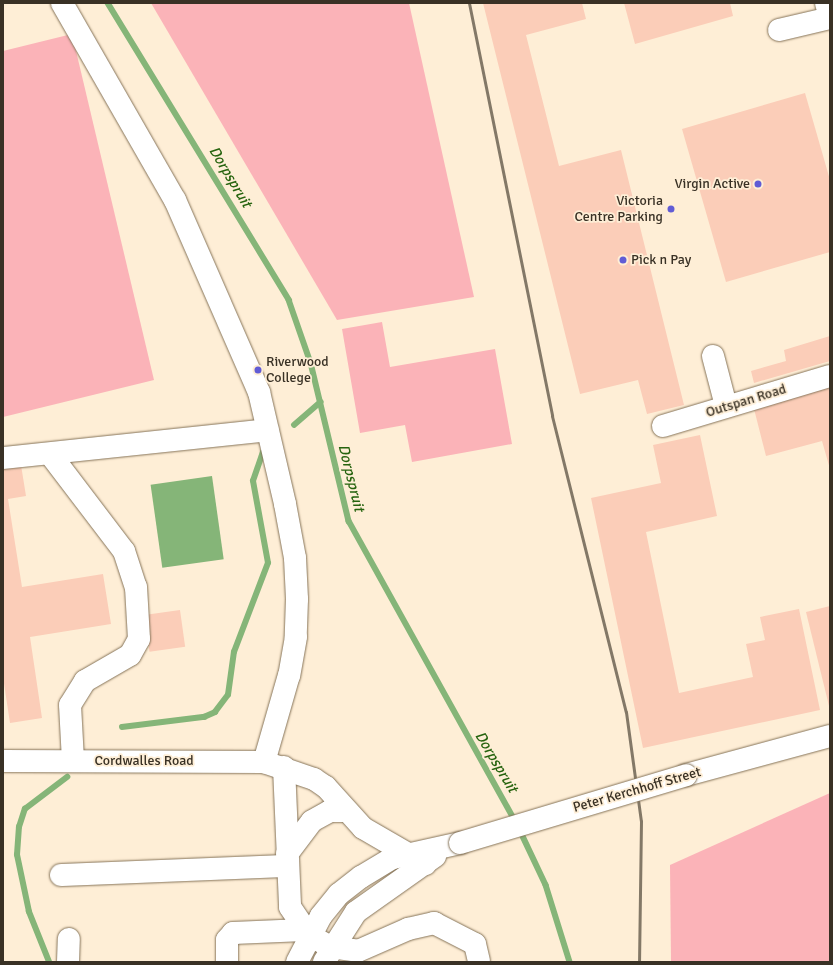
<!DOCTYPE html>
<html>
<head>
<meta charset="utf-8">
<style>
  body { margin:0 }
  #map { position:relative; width:833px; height:965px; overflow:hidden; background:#feeed6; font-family:Signika,sans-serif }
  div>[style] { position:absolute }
  .green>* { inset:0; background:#fbb3b8 }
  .water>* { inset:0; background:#85b578; transform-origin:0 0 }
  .stream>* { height:5.5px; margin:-2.75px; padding:0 2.75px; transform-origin:2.75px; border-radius:2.75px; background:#85b578 }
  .building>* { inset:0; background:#fbcdb8; transform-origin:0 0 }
  .roads { filter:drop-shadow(0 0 1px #867459) drop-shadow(0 0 1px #867459) }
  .minor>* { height:22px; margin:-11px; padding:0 11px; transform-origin:11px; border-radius:11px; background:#fff }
  .major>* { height:22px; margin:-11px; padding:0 11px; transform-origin:11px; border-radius:11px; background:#fff }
  .rail>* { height:3px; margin:-1.5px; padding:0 1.5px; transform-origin:1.5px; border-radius:1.5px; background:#837867 }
  .bridges { filter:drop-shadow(0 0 1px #867459) drop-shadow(0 0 1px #867459) }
  .minor-bridge>* { height:22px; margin:-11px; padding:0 11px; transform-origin:11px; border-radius:11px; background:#fff }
  .dots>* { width:11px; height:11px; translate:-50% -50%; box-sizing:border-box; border:2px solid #feeed6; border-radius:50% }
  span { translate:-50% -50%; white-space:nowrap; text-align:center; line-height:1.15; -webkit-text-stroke:3.5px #feeed6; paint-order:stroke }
  .poi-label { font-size:14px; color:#393125 }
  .right { translate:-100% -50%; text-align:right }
  .left { translate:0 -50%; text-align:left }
  .street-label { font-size:14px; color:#393125 }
  .water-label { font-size:15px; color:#26630e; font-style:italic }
  .frame { position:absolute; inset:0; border:4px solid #393125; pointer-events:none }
</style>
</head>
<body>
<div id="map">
  <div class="green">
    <i style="clip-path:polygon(151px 3px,409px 3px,474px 297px,337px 320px)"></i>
    <i style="clip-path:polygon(72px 34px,154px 380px,3px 417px,3px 51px)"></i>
    <i style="clip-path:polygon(382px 322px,390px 367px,495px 349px,512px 444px,412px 462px,405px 425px,360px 433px,342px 329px)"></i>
    <i style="clip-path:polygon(830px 793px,830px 962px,671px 962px,670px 865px)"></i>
  </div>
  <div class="water">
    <i style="left:212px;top:476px;width:84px;height:62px;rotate:82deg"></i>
  </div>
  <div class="stream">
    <i style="left:108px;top:3px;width:348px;rotate:58.6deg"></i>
    <i style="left:289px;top:300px;width:67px;rotate:70.8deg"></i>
    <i style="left:311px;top:363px;width:163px;rotate:76.5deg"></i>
    <i style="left:349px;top:521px;width:344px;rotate:61deg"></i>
    <i style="left:294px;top:425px;width:35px;rotate:-41deg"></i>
    <i style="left:122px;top:727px;width:83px;rotate:-7deg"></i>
    <i style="left:204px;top:717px;width:12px;rotate:-24deg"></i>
    <i style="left:215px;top:712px;width:21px;rotate:-53deg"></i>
    <i style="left:228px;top:695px;width:43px;rotate:-82.1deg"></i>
    <i style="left:234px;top:652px;width:95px;rotate:-69.1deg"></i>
    <i style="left:268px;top:563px;width:83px;rotate:-100.4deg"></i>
    <i style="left:253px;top:481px;width:31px;rotate:-71deg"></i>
    <i style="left:520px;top:830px;width:61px;rotate:64.7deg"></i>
    <i style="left:546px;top:885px;width:81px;rotate:72.7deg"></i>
    <i style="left:49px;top:962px;width:54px;rotate:-111.8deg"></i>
    <i style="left:29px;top:912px;width:58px;rotate:-101.9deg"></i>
    <i style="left:17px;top:855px;width:28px;rotate:-86deg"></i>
    <i style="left:19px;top:827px;width:19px;rotate:-72deg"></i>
    <i style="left:25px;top:809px;width:53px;rotate:-37.3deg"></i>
  </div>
  <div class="building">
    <i style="clip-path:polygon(483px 3px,582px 3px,586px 19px,526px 35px,559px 166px,621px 150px,684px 405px,647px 414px,638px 380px,580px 394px)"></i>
    <i style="clip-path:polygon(624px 3px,730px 3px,733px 16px,635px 44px)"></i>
    <i style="clip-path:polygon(805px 93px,830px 180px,830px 252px,726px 282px,682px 129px)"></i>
    <i style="clip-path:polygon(830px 336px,830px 361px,754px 383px,751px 371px,786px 361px,784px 350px)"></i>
    <i style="clip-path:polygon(830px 381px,830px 469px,822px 441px,766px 456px,753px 405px)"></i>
    <i style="clip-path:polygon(700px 435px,717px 516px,646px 532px,679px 693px,753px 677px,746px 644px,765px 640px,760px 617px,799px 609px,820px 710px,643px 748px,591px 498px,661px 483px,653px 445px)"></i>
    <i style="clip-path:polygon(21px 465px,26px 496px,8px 499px,22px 587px,103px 574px,111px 624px,30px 637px,42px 718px,10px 723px,3px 677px,3px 468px)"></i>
    <i style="clip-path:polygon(830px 606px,830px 706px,829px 706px,806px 612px)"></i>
    <i style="left:180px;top:610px;width:37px;height:36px;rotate:82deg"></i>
  </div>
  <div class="roads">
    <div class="minor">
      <i style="left:62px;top:3px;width:227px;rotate:60.2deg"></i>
      <i style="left:175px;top:200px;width:210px;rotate:66.4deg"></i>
      <i style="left:259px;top:392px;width:115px;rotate:76.9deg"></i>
      <i style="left:285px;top:504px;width:55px;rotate:79.5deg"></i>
      <i style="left:295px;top:558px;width:41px;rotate:87.2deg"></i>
      <i style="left:297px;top:599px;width:38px;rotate:92deg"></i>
      <i style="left:296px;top:637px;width:39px;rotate:100deg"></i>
      <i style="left:289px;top:675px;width:91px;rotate:106deg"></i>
      <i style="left:779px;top:30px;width:52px;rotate:-13.2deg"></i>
      <i style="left:713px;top:356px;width:52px;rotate:75.4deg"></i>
      <i style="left:663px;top:426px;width:174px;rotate:-16.7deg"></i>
      <i style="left:50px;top:454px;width:122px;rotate:52.7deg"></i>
      <i style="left:124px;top:551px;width:38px;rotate:72deg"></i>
      <i style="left:136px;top:587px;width:52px;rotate:86.7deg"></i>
      <i style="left:139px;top:639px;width:18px;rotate:119deg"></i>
      <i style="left:130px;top:655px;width:52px;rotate:150deg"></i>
      <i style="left:85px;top:681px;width:28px;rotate:122deg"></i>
      <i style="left:70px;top:705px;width:56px;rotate:86.9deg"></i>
      <i style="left:3px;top:458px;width:266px;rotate:-6deg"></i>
      <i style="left:3px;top:761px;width:261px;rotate:0.2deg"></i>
      <i style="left:264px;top:762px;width:53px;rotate:18.8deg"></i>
      <i style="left:314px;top:779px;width:14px;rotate:34deg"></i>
      <i style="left:326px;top:787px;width:55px;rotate:47.9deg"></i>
      <i style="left:363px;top:828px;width:72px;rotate:30.1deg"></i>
      <i style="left:284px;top:767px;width:140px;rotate:87.5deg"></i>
      <i style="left:290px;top:907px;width:34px;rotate:56deg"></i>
      <i style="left:309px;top:935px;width:25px;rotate:29deg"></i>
      <i style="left:331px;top:947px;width:27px;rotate:8deg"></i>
      <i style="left:358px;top:951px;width:55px;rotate:-23.7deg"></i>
      <i style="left:408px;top:929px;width:27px;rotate:-13deg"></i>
      <i style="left:434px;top:923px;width:46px;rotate:27.1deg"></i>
      <i style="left:475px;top:944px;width:18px;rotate:77deg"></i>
      <i style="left:686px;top:775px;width:149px;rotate:-15.2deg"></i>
      <i style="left:287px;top:854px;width:41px;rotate:-52.9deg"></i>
      <i style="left:312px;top:821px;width:21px;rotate:-29deg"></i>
      <i style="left:330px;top:811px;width:16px"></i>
      <i style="left:61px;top:875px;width:225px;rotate:-2.3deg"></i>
      <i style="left:68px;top:962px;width:23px;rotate:-88deg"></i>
      <i style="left:227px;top:962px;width:22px;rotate:-90deg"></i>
      <i style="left:227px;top:940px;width:9px;rotate:-49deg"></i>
      <i style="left:233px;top:933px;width:71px;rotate:-2.4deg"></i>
      <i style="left:297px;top:962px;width:52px;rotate:-62.4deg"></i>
      <i style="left:321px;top:916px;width:28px;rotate:-51deg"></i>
      <i style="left:339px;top:894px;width:28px;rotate:-38deg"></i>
      <i style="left:361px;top:877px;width:37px;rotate:-31deg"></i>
      <i style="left:393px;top:858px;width:69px;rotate:-12.6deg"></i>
      <i style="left:324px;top:962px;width:59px;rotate:-57.4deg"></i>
      <i style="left:356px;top:912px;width:97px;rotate:-35.3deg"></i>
    </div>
    <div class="major">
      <i style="left:826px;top:3px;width:15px;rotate:74deg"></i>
    </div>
  </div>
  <div class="rail">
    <i style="left:469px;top:3px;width:421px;rotate:78.6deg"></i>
    <i style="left:552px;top:416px;width:305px;rotate:76deg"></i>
    <i style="left:626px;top:712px;width:110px;rotate:82.2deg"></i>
    <i style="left:641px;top:821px;width:141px;rotate:90.8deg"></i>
  </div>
  <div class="bridges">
    <div class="minor-bridge">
      <i style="left:460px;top:843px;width:236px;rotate:-16.7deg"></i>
    </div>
  </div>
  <div class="dots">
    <i style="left:758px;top:184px;background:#615cd5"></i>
    <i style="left:671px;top:209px;background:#615cd5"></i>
    <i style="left:623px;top:260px;background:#615cd5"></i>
    <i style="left:258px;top:370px;background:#615cd5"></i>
  </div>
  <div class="poi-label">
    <span class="right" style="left:750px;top:184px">Virgin Active</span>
    <span class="right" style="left:663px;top:209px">Victoria<br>Centre Parking</span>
    <span class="left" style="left:631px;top:260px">Pick n Pay</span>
    <span class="left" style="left:266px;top:370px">Riverwood<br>College</span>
  </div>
  <div class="street-label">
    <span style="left:746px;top:401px;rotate:-17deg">Outspan Road</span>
    <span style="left:144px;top:761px">Cordwalles Road</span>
    <span style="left:637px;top:790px;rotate:-16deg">Peter Kerchhoff Street</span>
  </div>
  <div class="water-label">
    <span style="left:230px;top:177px;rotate:59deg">Dorpspruit</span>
    <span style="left:351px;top:478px;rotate:76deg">Dorpspruit</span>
    <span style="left:496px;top:762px;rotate:59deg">Dorpspruit</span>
  </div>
  <div class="frame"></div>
</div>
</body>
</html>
